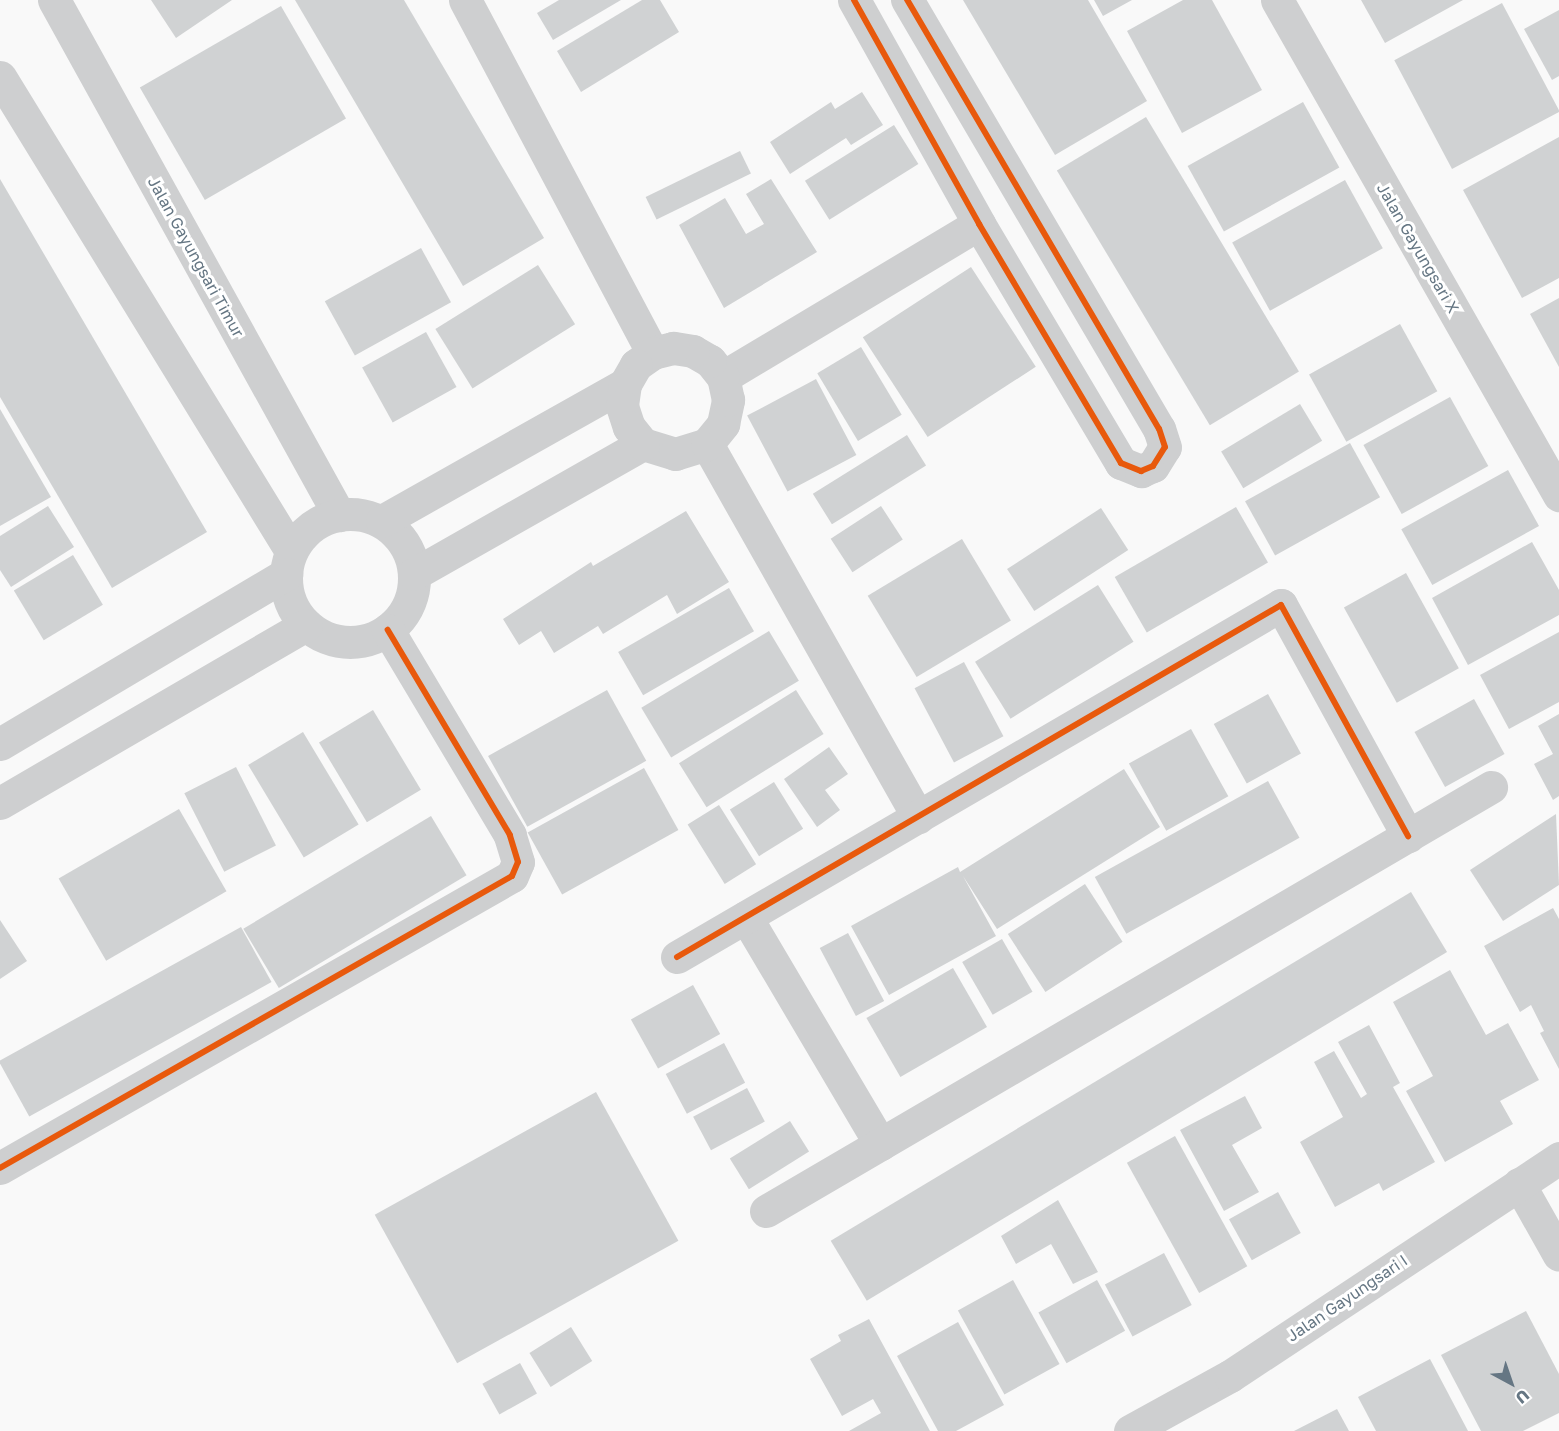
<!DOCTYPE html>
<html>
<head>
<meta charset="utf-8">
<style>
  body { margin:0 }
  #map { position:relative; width:1559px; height:1431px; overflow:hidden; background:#f9f9f9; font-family:"Golos Text",sans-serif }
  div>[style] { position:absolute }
  .building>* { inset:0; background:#d0d2d3; transform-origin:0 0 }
  .minor>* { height:33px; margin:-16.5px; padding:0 16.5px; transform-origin:16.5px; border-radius:16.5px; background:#cecfd0 }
  .minor>.ring { margin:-16.5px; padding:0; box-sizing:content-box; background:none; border:33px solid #cecfd0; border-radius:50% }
  .cycleway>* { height:6px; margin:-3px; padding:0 3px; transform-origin:3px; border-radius:3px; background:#e8590c }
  span { translate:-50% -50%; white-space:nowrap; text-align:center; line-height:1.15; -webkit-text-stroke:6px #fff; paint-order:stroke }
  .street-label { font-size:16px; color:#657683 }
  .north { position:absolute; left:1481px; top:1353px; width:60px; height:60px; -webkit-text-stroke:4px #fff; paint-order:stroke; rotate:140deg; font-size:16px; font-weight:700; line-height:24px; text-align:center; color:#657683 }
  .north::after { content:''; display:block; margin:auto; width:21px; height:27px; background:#657683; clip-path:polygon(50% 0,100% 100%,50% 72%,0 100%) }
</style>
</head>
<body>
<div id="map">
  <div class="building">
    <i style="clip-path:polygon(151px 0,232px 0,176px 38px)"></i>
    <i style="clip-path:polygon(295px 0,404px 0,544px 238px,463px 286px)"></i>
    <i style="clip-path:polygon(559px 0,621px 0,553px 40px,537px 13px)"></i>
    <i style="clip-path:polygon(642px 0,660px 0,679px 32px,581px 92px,557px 51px)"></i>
    <i style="clip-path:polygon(963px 0,1088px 0,1147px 101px,1055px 155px)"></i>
    <i style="clip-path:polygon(1094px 0,1132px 0,1103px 16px)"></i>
    <i style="clip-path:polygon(1183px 0,1212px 0,1262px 90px,1182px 133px,1127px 31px)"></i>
    <i style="clip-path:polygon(1361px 0,1463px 0,1385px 43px)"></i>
    <i style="left:1502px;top:3px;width:123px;height:122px;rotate:62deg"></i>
    <i style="left:281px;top:6px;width:130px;height:163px;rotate:60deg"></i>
    <i style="clip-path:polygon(1559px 10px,1559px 76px,1552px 80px,1524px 29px)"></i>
    <i style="clip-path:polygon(862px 92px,883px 125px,851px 145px,846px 138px,790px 174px,770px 142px,831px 102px,835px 109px)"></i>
    <i style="left:1303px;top:102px;width:75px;height:132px;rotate:61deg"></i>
    <i style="left:1146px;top:117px;width:297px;height:104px;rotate:59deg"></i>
    <i style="left:894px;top:125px;width:46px;height:105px;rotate:58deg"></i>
    <i style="clip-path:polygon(1559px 137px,1559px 278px,1522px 298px,1463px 190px)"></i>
    <i style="left:740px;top:151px;width:25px;height:105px;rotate:64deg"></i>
    <i style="clip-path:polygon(0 179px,207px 532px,112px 588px,0 397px)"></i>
    <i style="clip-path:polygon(771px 179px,817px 252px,724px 308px,679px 225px,725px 198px,746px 234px,764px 224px,746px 194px)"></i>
    <i style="left:1345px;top:180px;width:78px;height:129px;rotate:61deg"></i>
    <i style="left:421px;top:248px;width:62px;height:110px;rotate:61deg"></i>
    <i style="left:538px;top:265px;width:70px;height:121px;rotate:58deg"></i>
    <i style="left:971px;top:267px;width:119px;height:129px;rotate:57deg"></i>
    <i style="clip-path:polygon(1559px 298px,1559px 367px,1530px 314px)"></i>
    <i style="left:1400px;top:324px;width:77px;height:104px;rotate:61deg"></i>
    <i style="left:426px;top:332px;width:63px;height:73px;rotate:61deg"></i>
    <i style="left:861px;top:347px;width:79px;height:51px;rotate:59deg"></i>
    <i style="left:816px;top:379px;width:86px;height:78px;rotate:62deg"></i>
    <i style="left:1450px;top:397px;width:79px;height:99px;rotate:61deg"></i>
    <i style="left:1300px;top:404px;width:43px;height:92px;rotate:59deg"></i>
    <i style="clip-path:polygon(0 409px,51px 497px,0 526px)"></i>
    <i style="left:907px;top:435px;width:36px;height:111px;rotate:58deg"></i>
    <i style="left:1350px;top:443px;width:62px;height:120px;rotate:61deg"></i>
    <i style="left:1508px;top:470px;width:64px;height:122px;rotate:61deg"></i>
    <i style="clip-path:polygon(48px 506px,74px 547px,11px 587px,0 570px,0 536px)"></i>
    <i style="left:881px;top:506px;width:40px;height:60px;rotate:57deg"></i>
    <i style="left:1236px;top:507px;width:64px;height:140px;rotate:60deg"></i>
    <i style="left:1101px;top:508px;width:50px;height:112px;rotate:57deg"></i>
    <i style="clip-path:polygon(686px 511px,729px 582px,677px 614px,667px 595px,603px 634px,598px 626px,554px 653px,541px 631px,519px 645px,503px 619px,591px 562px,593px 566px)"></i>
    <i style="left:962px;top:539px;width:95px;height:110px;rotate:59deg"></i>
    <i style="clip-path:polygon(1532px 542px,1559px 590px,1559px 615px,1468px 665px,1432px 598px)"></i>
    <i style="left:73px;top:555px;width:58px;height:69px;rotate:59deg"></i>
    <i style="left:1406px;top:573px;width:109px;height:71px;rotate:61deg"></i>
    <i style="left:1098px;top:585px;width:67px;height:145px;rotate:58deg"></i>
    <i style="left:729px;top:588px;width:50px;height:128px;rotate:60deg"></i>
    <i style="left:769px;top:631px;width:58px;height:149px;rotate:59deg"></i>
    <i style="clip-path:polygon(1559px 632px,1559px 702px,1509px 729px,1480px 675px)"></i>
    <i style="left:964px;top:662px;width:84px;height:56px;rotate:62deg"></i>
    <i style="left:607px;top:690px;width:81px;height:136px;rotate:61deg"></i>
    <i style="left:796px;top:690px;width:52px;height:138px;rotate:58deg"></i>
    <i style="left:1268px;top:694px;width:68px;height:62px;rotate:61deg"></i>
    <i style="left:1474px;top:699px;width:63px;height:68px;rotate:61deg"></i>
    <i style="left:373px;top:710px;width:93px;height:63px;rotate:59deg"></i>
    <i style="clip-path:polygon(1559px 714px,1559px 796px,1553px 800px,1534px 764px,1553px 754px,1538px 726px)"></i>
    <i style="left:1191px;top:729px;width:77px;height:71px;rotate:61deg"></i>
    <i style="left:303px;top:732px;width:108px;height:64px;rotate:59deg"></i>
    <i style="clip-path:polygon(829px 747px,848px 774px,825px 790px,840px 810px,817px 827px,784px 779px)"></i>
    <i style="left:236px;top:767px;width:88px;height:58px;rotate:63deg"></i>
    <i style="left:644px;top:768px;width:71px;height:133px;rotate:61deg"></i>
    <i style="clip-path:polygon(1124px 769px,1160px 827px,997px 929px,963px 876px,996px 936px,889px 995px,851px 926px,958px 867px,960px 872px)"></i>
    <i style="left:1268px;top:781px;width:65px;height:198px;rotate:61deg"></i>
    <i style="left:774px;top:782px;width:55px;height:52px;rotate:58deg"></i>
    <i style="left:719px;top:805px;width:70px;height:37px;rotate:58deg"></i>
    <i style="left:179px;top:809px;width:95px;height:139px;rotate:60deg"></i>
    <i style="clip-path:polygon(1556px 814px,1559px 885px,1503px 921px,1470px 870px)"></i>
    <i style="left:431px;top:816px;width:69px;height:219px;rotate:59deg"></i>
    <i style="left:1085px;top:884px;width:69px;height:92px;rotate:57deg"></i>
    <i style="left:1411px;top:892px;width:70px;height:677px;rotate:59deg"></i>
    <i style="clip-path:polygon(1553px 908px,1559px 919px,1559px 1069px,1540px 1033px,1544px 1031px,1531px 1005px,1520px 1012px,1484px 946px)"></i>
    <i style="clip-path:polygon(0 920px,27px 961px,0 979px)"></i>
    <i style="left:241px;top:927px;width:63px;height:277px;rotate:61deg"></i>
    <i style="left:848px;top:933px;width:77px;height:32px;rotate:62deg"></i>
    <i style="left:1002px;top:939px;width:61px;height:46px;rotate:60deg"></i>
    <i style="left:953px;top:968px;width:68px;height:100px;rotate:60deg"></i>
    <i style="clip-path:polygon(1450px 970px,1486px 1035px,1508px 1023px,1539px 1080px,1500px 1101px,1513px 1124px,1445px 1162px,1406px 1091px,1433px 1076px,1393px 1002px)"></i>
    <i style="left:693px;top:985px;width:56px;height:71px;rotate:61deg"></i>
    <i style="clip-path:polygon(1369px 1025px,1400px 1083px,1393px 1087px,1435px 1162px,1383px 1191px,1379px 1183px,1335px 1207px,1300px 1142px,1343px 1117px,1314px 1062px,1334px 1051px,1361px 1098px,1367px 1094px,1338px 1042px)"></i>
    <i style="left:724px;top:1043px;width:45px;height:66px;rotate:62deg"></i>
    <i style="left:747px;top:1088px;width:38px;height:61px;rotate:62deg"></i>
    <i style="left:596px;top:1092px;width:170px;height:253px;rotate:61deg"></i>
    <i style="clip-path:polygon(1245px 1096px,1262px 1128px,1232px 1145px,1259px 1192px,1224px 1211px,1180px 1130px)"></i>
    <i style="left:790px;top:1121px;width:36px;height:71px;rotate:58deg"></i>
    <i style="left:1175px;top:1136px;width:149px;height:55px;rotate:61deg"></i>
    <i style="left:1278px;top:1192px;width:47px;height:56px;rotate:61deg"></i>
    <i style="clip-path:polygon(1058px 1200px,1098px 1272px,1073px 1284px,1051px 1244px,1016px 1264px,1001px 1236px)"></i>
    <i style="left:1164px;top:1253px;width:59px;height:67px;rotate:62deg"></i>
    <i style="left:1013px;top:1280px;width:96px;height:63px;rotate:61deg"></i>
    <i style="left:1097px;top:1280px;width:58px;height:67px;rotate:61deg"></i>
    <i style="clip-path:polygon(1526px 1311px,1559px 1374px,1559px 1413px,1523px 1431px,1481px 1431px,1441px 1355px)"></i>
    <i style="clip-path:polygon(869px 1319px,930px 1431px,849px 1431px,881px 1413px,873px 1399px,842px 1416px,810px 1359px,841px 1341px,838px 1335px)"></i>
    <i style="clip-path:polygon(958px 1322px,1004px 1405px,956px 1431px,938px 1431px,897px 1356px)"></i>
    <i style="left:571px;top:1327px;width:40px;height:49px;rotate:58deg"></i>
    <i style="clip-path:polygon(1430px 1359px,1468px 1431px,1376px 1431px,1358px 1397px)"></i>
    <i style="left:520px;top:1363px;width:35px;height:43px;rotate:61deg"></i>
    <i style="clip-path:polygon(1337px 1409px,1349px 1431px,1294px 1431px)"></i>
  </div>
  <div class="minor">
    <i style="left:54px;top:0;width:589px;rotate:61.04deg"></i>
    <i style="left:465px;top:0;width:400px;rotate:62deg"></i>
    <i style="left:854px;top:0;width:257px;rotate:60.8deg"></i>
    <i style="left:979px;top:224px;width:278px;rotate:59.3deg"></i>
    <i style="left:1121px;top:463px;width:22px;rotate:22deg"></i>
    <i style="left:1141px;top:471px;width:13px;rotate:-23deg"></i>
    <i style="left:1153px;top:466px;width:22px;rotate:-58deg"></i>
    <i style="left:1165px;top:447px;width:19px;rotate:-108deg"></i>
    <i style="left:1159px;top:429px;width:498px;rotate:-120.4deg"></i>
    <i style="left:1277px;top:0;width:570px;rotate:60.33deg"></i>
    <i style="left:0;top:77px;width:556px;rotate:58.45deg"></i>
    <i style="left:723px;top:377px;width:298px;rotate:-30.9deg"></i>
    <i style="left:707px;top:444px;width:429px;rotate:60.5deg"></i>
    <i class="ring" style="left:286px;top:514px;width:95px;height:95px"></i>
    <i style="left:382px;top:521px;width:279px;rotate:-29.4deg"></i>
    <i style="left:414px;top:574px;width:263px;rotate:-29.6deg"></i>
    <i style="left:643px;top:444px;width:34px;rotate:17deg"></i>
    <i style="left:675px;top:454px;width:34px;rotate:-17deg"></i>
    <i style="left:707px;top:444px;width:26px;rotate:-51deg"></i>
    <i style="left:723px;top:424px;width:25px;rotate:-78deg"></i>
    <i style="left:728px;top:400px;width:24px;rotate:-102deg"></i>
    <i style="left:723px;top:377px;width:21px;rotate:-129deg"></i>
    <i style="left:710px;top:361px;width:20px;rotate:-150deg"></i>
    <i style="left:693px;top:351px;width:20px;rotate:-171deg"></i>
    <i style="left:673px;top:348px;width:21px;rotate:166deg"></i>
    <i style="left:653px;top:353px;width:21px;rotate:145deg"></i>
    <i style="left:636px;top:365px;width:22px;rotate:120deg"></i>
    <i style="left:625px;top:384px;width:22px;rotate:98deg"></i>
    <i style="left:622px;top:406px;width:22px;rotate:72deg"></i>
    <i style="left:629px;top:427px;width:22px;rotate:51deg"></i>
    <i style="left:0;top:744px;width:333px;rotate:-30.7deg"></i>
    <i style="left:0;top:803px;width:354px;rotate:-30.2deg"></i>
    <i style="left:746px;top:917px;width:264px;rotate:59.4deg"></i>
    <i style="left:677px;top:957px;width:699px;rotate:-30.23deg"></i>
    <i style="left:1281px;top:605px;width:264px;rotate:61.2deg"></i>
    <i style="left:0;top:1168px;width:589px;rotate:-29.7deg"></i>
    <i style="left:512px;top:876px;width:15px;rotate:-67deg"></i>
    <i style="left:518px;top:862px;width:28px;rotate:-107deg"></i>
    <i style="left:510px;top:835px;width:239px;rotate:-120.8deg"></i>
    <i style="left:1519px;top:1184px;width:81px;rotate:60.6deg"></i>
    <i style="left:766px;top:1211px;width:840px;rotate:-30.32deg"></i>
    <i style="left:1130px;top:1431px;width:114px;rotate:-28.8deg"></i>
    <i style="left:1230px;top:1376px;width:395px;rotate:-33.5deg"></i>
  </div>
  <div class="cycleway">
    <i style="left:854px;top:0;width:257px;rotate:60.8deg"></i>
    <i style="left:979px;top:224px;width:278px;rotate:59.3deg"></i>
    <i style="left:1121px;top:463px;width:22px;rotate:22deg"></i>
    <i style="left:1141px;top:471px;width:13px;rotate:-23deg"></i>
    <i style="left:1153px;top:466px;width:22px;rotate:-58deg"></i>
    <i style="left:1165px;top:447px;width:19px;rotate:-108deg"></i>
    <i style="left:1159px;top:429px;width:498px;rotate:-120.4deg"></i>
    <i style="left:677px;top:957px;width:699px;rotate:-30.23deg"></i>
    <i style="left:1281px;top:605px;width:264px;rotate:61.2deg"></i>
    <i style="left:0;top:1168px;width:589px;rotate:-29.7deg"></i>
    <i style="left:512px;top:876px;width:15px;rotate:-67deg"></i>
    <i style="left:518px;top:862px;width:28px;rotate:-107deg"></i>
    <i style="left:510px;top:835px;width:239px;rotate:-120.8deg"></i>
  </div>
  <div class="street-label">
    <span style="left:1418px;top:248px;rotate:60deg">Jalan Gayungsari X</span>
    <span style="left:196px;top:257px;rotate:61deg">Jalan Gayungsari Timur</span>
    <span style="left:1347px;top:1298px;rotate:-34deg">Jalan Gayungsari I</span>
  </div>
  <div class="north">U</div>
</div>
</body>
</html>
